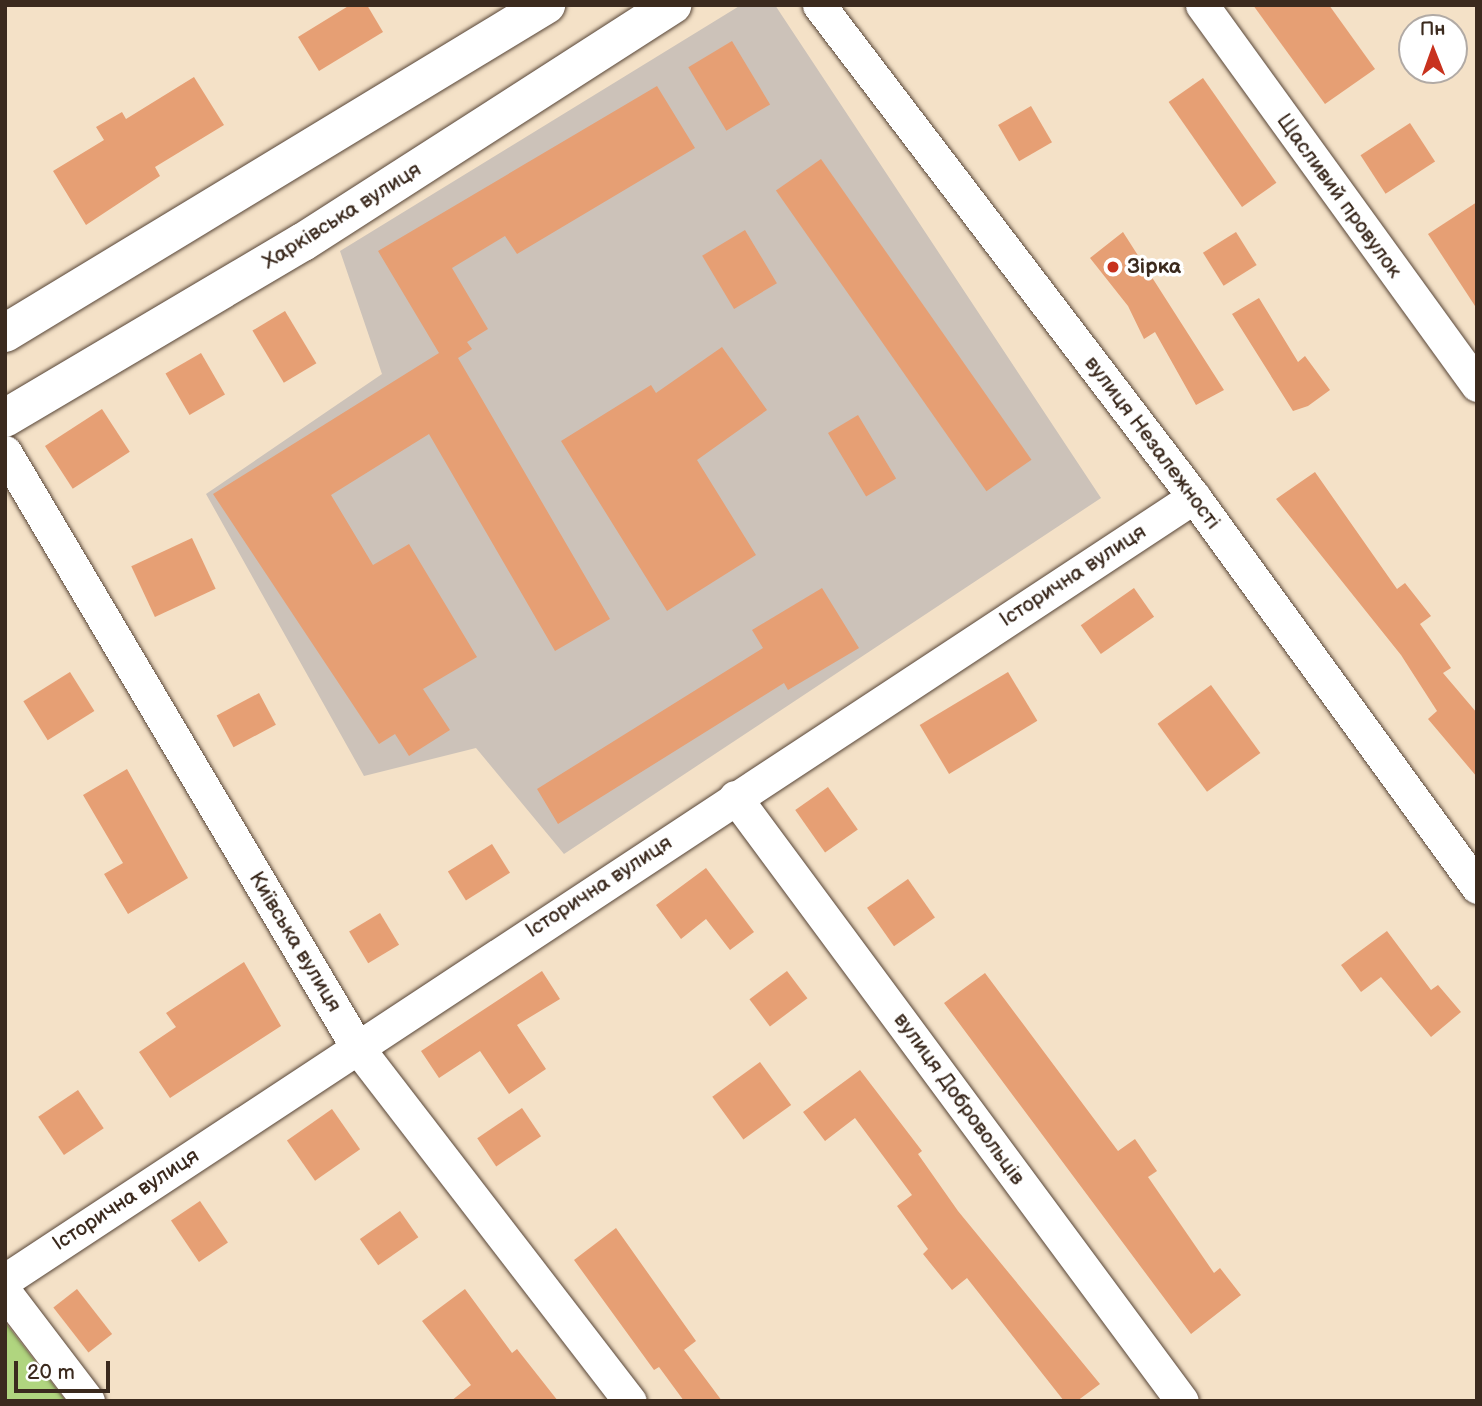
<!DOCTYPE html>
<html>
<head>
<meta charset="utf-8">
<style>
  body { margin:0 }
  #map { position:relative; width:1482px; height:1406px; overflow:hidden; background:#f4e1c7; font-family:"Balsamiq Sans",sans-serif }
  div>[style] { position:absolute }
  .industrial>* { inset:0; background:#ccc2b9 }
  .green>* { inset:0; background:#b0d57f }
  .building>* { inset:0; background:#e69f74; transform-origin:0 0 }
  .roads { filter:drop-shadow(0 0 2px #574537) drop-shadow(0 0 2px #574537) }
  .minor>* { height:33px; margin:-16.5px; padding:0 16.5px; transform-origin:16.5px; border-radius:16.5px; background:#fff }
  .tertiary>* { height:38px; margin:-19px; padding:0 19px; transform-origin:19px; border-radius:19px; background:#fff }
  .dots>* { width:19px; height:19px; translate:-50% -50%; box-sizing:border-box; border:4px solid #fff; border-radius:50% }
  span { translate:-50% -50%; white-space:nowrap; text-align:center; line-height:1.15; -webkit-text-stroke:7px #fff; paint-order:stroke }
  .street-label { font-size:21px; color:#3b2a1e }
  .poi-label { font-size:21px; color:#3b2a1e; font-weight:700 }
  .left { translate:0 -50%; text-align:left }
  .frame { position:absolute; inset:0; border:7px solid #3b2a1e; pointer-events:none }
  .north { position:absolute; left:1398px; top:14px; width:70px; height:70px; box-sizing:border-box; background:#fff; border:2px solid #b1aaa5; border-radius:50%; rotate:359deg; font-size:19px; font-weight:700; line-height:28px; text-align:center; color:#3b2a1e }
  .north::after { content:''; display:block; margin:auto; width:24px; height:32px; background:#c8321e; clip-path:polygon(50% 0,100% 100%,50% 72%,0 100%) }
  .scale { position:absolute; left:14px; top:1361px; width:96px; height:32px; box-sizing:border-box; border:4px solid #3b2a1e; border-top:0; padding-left:9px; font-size:21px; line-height:24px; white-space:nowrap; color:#3b2a1e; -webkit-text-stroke:5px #fff; paint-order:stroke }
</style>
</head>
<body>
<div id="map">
  <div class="industrial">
    <i style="clip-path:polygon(741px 5px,775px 5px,1101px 498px,564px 854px,476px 748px,364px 776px,206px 494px,382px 374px,340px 251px)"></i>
  </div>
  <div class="green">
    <i style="clip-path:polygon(5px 1322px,66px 1401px,5px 1401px)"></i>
  </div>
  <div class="building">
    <i style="clip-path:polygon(350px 5px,367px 5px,383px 32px,319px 71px,298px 37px)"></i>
    <i style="clip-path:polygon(1253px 5px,1329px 5px,1375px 69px,1325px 104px)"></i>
    <i style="left:732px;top:41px;width:74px;height:51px;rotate:59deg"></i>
    <i style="clip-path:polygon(194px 77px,224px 125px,155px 167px,160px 176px,86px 225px,53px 171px,104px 140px,96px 127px,122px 112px,126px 119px)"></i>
    <i style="left:1203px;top:78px;width:128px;height:42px;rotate:55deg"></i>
    <i style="clip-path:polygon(657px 86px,695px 148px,517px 254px,505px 236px,452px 268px,488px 329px,467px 342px,472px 349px,458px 358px,610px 619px,555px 651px,429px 434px,331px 495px,373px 565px,409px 544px,477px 657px,423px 689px,450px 730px,409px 756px,395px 734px,379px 744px,213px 494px,439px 353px,378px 251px)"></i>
    <i style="left:1031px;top:106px;width:42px;height:38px;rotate:60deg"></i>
    <i style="left:1410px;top:123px;width:46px;height:59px;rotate:57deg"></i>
    <i style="left:821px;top:159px;width:367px;height:55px;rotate:55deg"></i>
    <i style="clip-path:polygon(1477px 202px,1477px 309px,1428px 234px)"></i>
    <i style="left:745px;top:230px;width:62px;height:50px;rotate:59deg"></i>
    <i style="clip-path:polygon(1123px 232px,1224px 390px,1196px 405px,1155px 332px,1144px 339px,1128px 306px,1090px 258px)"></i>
    <i style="left:1236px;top:232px;width:39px;height:39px;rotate:58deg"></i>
    <i style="clip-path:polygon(1259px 298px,1298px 362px,1305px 356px,1330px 390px,1308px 406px,1293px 411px,1232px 314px)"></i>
    <i style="left:285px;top:311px;width:61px;height:38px;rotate:59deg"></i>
    <i style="clip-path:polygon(722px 347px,767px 410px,697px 460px,756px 555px,667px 611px,561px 441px,651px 385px,656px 393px)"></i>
    <i style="left:201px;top:353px;width:48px;height:41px;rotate:60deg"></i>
    <i style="left:102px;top:409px;width:51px;height:68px;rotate:57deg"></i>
    <i style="left:858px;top:415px;width:74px;height:35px;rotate:59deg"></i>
    <i style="clip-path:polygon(1315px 472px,1397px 589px,1405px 583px,1431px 616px,1420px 624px,1451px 668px,1443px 673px,1477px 713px,1477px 777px,1428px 719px,1437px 711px,1401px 655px,1276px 499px)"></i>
    <i style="left:192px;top:538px;width:56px;height:67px;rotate:65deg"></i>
    <i style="clip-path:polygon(822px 588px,859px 648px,788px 690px,784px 683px,558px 824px,537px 789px,763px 648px,752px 630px)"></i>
    <i style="left:1134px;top:588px;width:35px;height:65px;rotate:55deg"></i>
    <i style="left:70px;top:672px;width:46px;height:55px;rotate:58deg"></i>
    <i style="left:1008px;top:672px;width:57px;height:103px;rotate:59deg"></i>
    <i style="left:1211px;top:685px;width:84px;height:66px;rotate:54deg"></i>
    <i style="left:259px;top:693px;width:36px;height:48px;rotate:62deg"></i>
    <i style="clip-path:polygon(127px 769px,188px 878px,128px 914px,104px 874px,123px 863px,83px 795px)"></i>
    <i style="left:828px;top:787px;width:52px;height:40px;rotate:55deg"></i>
    <i style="left:492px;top:844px;width:34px;height:52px;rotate:58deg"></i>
    <i style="clip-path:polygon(706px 868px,754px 932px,730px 950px,706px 919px,681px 939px,656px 905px)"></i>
    <i style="left:908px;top:879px;width:47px;height:50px;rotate:55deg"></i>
    <i style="left:380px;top:913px;width:37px;height:36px;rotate:59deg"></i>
    <i style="clip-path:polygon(1387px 931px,1431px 990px,1438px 985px,1461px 1012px,1431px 1037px,1381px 977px,1361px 992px,1341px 965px)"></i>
    <i style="clip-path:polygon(244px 962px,281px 1026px,170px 1098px,139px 1052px,176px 1027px,166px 1013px)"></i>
    <i style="clip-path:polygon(542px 971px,560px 999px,517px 1025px,546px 1069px,509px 1094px,480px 1051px,439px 1078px,421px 1051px)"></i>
    <i style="left:787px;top:971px;width:34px;height:47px;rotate:53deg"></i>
    <i style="clip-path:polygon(985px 973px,1118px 1151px,1135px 1139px,1157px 1171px,1148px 1177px,1214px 1273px,1220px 1268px,1241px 1295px,1191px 1334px,944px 1003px)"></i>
    <i style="left:760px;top:1062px;width:53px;height:59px;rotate:54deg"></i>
    <i style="clip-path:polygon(860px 1070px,922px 1151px,918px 1154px,958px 1211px,1100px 1384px,1077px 1401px,1064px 1401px,967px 1278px,952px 1290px,923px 1254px,928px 1249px,897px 1206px,912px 1195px,855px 1118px,825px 1141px,803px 1112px)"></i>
    <i style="left:78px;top:1090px;width:46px;height:48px;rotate:56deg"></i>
    <i style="left:522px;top:1108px;width:34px;height:54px;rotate:56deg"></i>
    <i style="left:332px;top:1109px;width:49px;height:55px;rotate:55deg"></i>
    <i style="left:200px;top:1201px;width:50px;height:35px;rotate:56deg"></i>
    <i style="left:400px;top:1211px;width:32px;height:49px;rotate:55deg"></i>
    <i style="clip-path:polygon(616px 1228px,696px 1341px,684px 1350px,722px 1401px,684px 1401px,659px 1367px,654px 1370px,574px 1260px)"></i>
    <i style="left:77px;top:1289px;width:57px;height:30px;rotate:52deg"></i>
    <i style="clip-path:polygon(465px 1289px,512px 1353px,517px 1349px,558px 1401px,451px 1401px,471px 1385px,422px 1321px)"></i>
  </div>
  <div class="roads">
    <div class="minor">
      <i style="left:819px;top:5px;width:619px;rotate:52.69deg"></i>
      <i style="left:1194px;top:497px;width:482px;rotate:54deg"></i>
      <i style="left:1202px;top:5px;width:469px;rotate:54.1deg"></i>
      <i style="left:5px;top:452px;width:691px;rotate:59.39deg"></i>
      <i style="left:357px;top:1047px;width:447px;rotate:52.4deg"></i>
      <i style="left:735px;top:797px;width:751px;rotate:53.5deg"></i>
      <i style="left:5px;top:1280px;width:1424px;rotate:-33.37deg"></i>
      <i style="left:5px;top:1292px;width:137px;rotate:52.7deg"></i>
    </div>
    <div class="tertiary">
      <i style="left:5px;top:333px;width:633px;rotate:-31.23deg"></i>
      <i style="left:5px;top:418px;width:346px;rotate:-30.6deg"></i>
      <i style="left:303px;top:242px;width:439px;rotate:-32.7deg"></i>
    </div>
  </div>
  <div class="dots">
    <i style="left:1113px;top:267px;background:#c8321e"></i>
  </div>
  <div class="street-label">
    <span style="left:1339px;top:196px;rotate:54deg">Щасливий провулок</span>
    <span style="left:342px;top:216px;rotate:-32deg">Харківська вулиця</span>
    <span style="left:1152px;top:443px;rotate:53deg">вулиця Незалежності</span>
    <span style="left:1073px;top:576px;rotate:-33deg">Історична вулиця</span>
    <span style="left:599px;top:887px;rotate:-33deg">Історична вулиця</span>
    <span style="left:295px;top:942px;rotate:59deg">Київська вулиця</span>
    <span style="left:959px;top:1099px;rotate:54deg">вулиця Добровольців</span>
    <span style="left:126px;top:1200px;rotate:-33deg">Історична вулиця</span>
  </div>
  <div class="poi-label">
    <span class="left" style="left:1127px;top:267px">Зірка</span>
  </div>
  <div class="frame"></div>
  <div class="north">Пн</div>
  <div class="scale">20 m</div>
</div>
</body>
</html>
